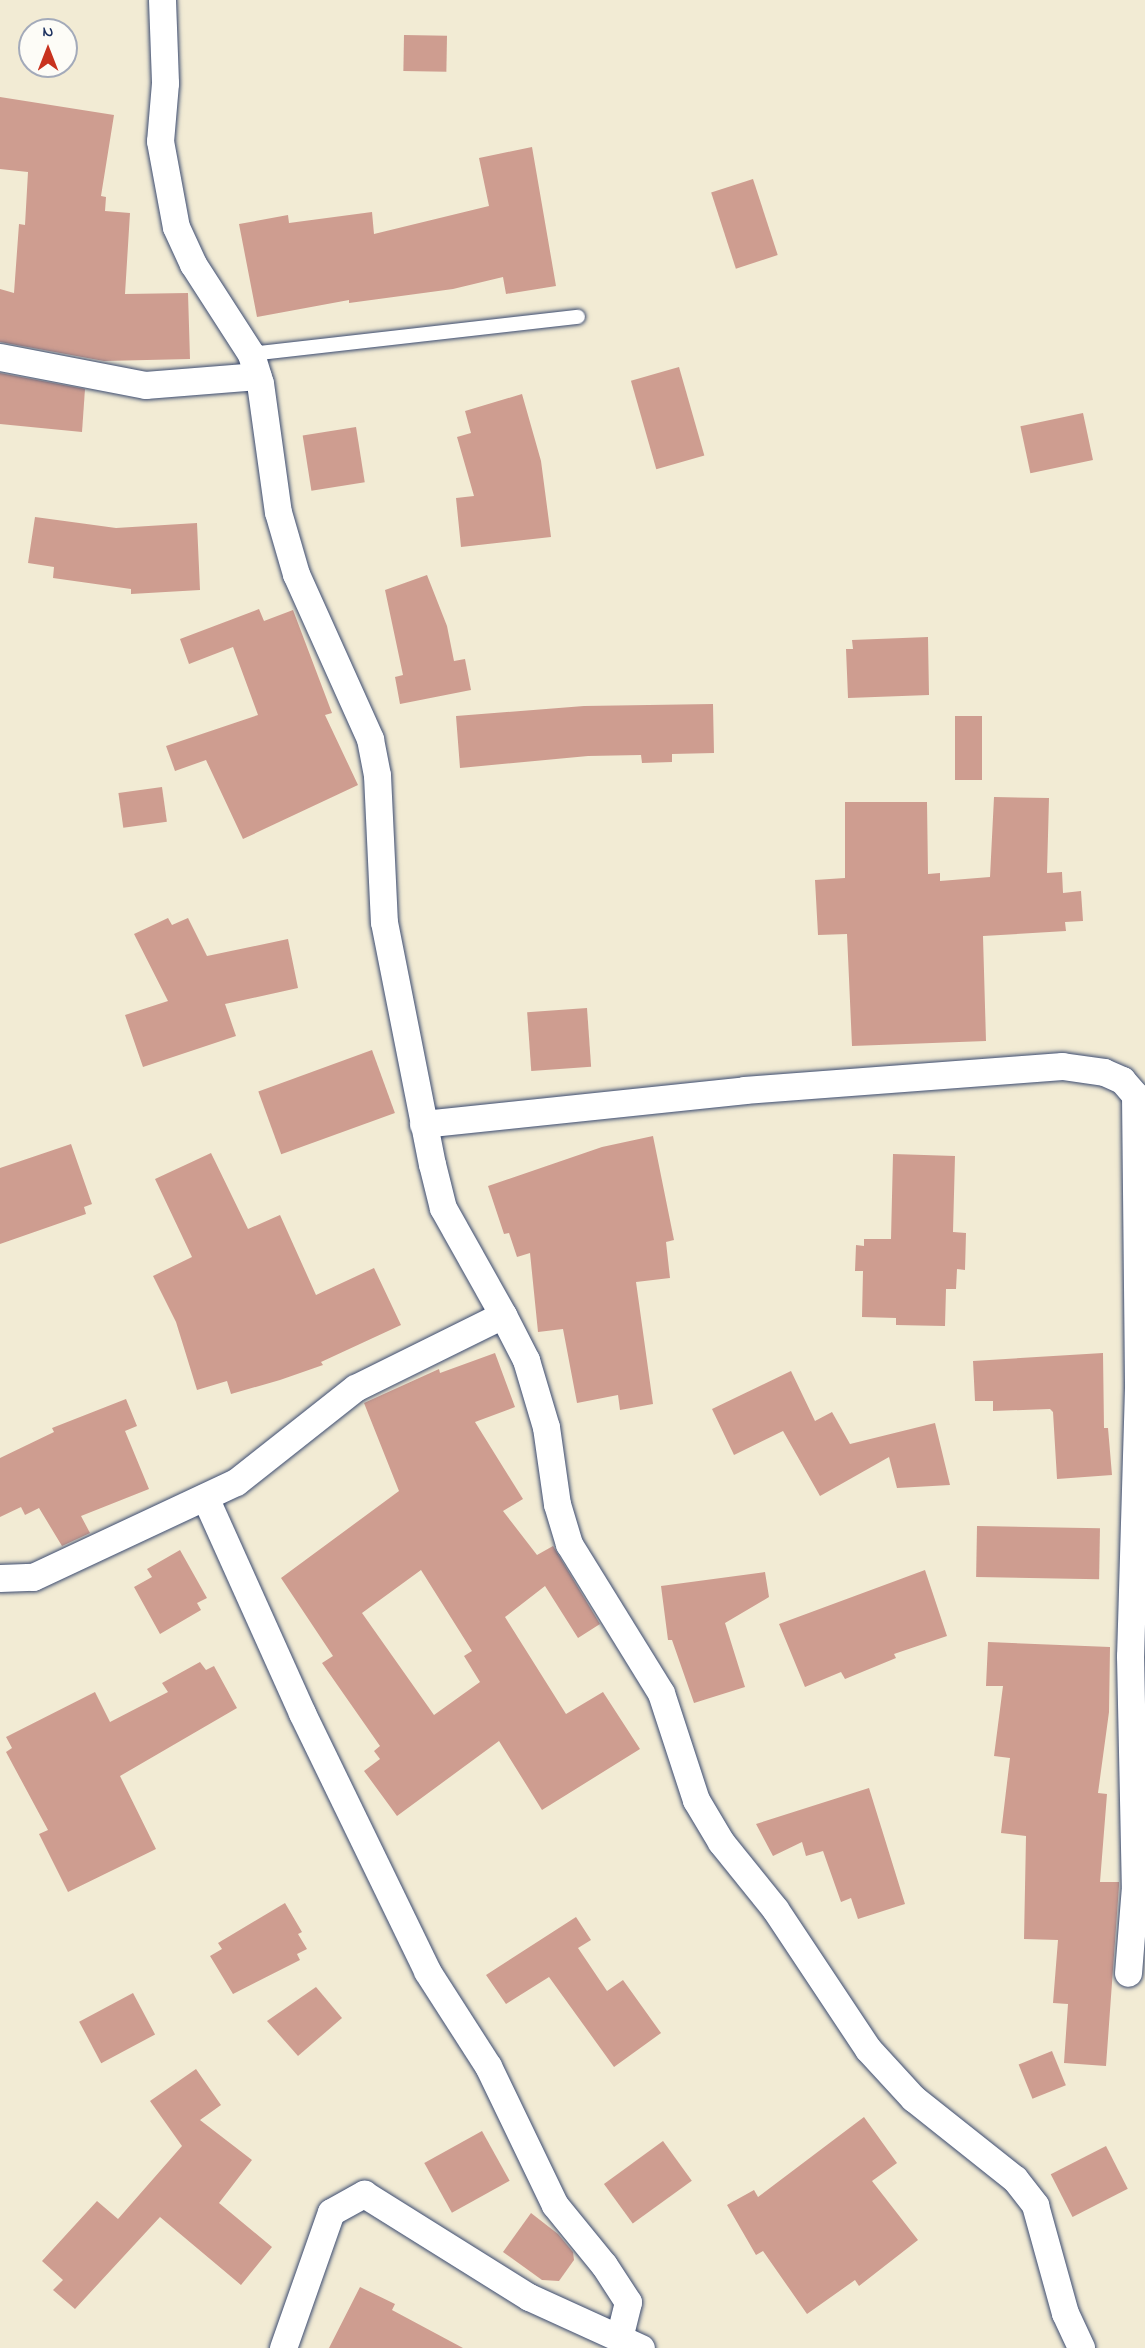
<!DOCTYPE html>
<html>
<head>
<meta charset="utf-8">
<style>
  body { margin:0 }
  #map { position:relative; width:1145px; height:2348px; overflow:hidden; background:#f2ebd4; font-family:"Indie Flower",sans-serif }
  div>[style] { position:absolute }
  .building>* { inset:0; background:#ce9d90; transform-origin:0 0 }
  .roads { filter:drop-shadow(0 0 2px #3b4b70) drop-shadow(0 0 2px #3b4b70) }
  .service>* { height:14px; margin:-7px; padding:0 7px; transform-origin:7px; border-radius:7px; background:#fff }
  .minor>* { height:27px; margin:-13.5px; padding:0 13.5px; transform-origin:13.5px; border-radius:13.5px; background:#fff }
  span { translate:-50% -50%; white-space:nowrap; text-align:center; line-height:1.15; -webkit-text-stroke:5px #fdfcf7; paint-order:stroke }
  .north { position:absolute; left:18px; top:18px; width:60px; height:60px; box-sizing:border-box; background:#fdfcf7; border:2px solid #a3aaba; border-radius:50%; rotate:0deg; font-size:16px; font-weight:700; line-height:24px; text-align:center; color:#1b2f5e }
  .north::after { content:''; display:block; margin:auto; width:21px; height:27px; background:#c8321e; clip-path:polygon(50% 0,100% 100%,50% 72%,0 100%) }
</style>
</head>
<body>
<div id="map">
  <div class="building">
    <i style="left:404px;top:35px;width:43px;height:36px;rotate:1deg"></i>
    <i style="clip-path:polygon(0 97px,114px 115px,101px 196px,106px 197px,105px 211px,130px 213px,125px 294px,188px 293px,190px 359px,104px 361px,0 342px,0 289px,14px 293px,19px 224px,25px 225px,28px 172px,0 169px)"></i>
    <i style="clip-path:polygon(532px 147px,556px 286px,506px 294px,503px 277px,453px 289px,349px 303px,349px 300px,257px 317px,239px 224px,288px 215px,289px 223px,372px 212px,374px 234px,489px 206px,479px 158px)"></i>
    <i style="left:753px;top:179px;width:80px;height:44px;rotate:72deg"></i>
    <i style="left:679px;top:367px;width:92px;height:50px;rotate:74deg"></i>
    <i style="clip-path:polygon(0 373px,85px 389px,82px 432px,0 424px)"></i>
    <i style="clip-path:polygon(522px 394px,541px 461px,551px 537px,461px 547px,456px 498px,474px 496px,457px 437px,471px 433px,465px 411px)"></i>
    <i style="left:1083px;top:413px;width:48px;height:64px;rotate:78deg"></i>
    <i style="left:356px;top:427px;width:56px;height:54px;rotate:81deg"></i>
    <i style="clip-path:polygon(35px 517px,116px 528px,197px 523px,200px 590px,131px 594px,131px 589px,53px 578px,54px 567px,28px 563px)"></i>
    <i style="clip-path:polygon(427px 575px,447px 626px,454px 661px,465px 659px,471px 690px,400px 704px,395px 677px,403px 675px,385px 590px)"></i>
    <i style="clip-path:polygon(259px 609px,264px 621px,293px 610px,332px 713px,325px 715px,358px 785px,243px 839px,206px 760px,175px 771px,166px 746px,258px 715px,233px 647px,189px 664px,180px 639px)"></i>
    <i style="clip-path:polygon(928px 637px,929px 695px,848px 698px,846px 649px,853px 649px,852px 640px)"></i>
    <i style="clip-path:polygon(713px 704px,714px 753px,672px 754px,672px 762px,642px 763px,641px 755px,588px 756px,460px 768px,456px 716px,584px 706px)"></i>
    <i style="left:955px;top:716px;width:27px;height:64px"></i>
    <i style="left:162px;top:787px;width:35px;height:44px;rotate:82deg"></i>
    <i style="clip-path:polygon(994px 797px,1049px 798px,1047px 873px,1062px 872px,1063px 893px,1081px 891px,1083px 921px,1065px 922px,1066px 931px,983px 936px,986px 1041px,852px 1046px,847px 934px,818px 935px,815px 880px,845px 878px,845px 802px,927px 802px,928px 874px,940px 873px,940px 881px,990px 877px)"></i>
    <i style="clip-path:polygon(168px 918px,172px 925px,188px 918px,207px 956px,288px 939px,298px 988px,225px 1004px,236px 1036px,143px 1067px,125px 1015px,168px 1001px,134px 934px)"></i>
    <i style="left:587px;top:1008px;width:59px;height:60px;rotate:86deg"></i>
    <i style="left:372px;top:1050px;width:67px;height:121px;rotate:70deg"></i>
    <i style="clip-path:polygon(653px 1136px,674px 1240px,666px 1242px,670px 1278px,636px 1282px,653px 1404px,620px 1410px,618px 1395px,577px 1403px,563px 1329px,538px 1332px,530px 1253px,517px 1257px,509px 1233px,504px 1234px,488px 1186px,602px 1147px)"></i>
    <i style="clip-path:polygon(71px 1144px,92px 1204px,84px 1207px,86px 1214px,0 1244px,0 1168px)"></i>
    <i style="clip-path:polygon(211px 1153px,248px 1229px,280px 1215px,316px 1295px,374px 1268px,401px 1325px,321px 1362px,323px 1365px,280px 1380px,231px 1394px,227px 1381px,197px 1390px,176px 1322px,153px 1276px,192px 1257px,155px 1179px)"></i>
    <i style="clip-path:polygon(893px 1154px,955px 1156px,953px 1232px,966px 1233px,965px 1270px,957px 1269px,956px 1289px,946px 1289px,945px 1326px,896px 1325px,896px 1318px,862px 1317px,863px 1271px,855px 1271px,856px 1245px,864px 1246px,864px 1239px,891px 1239px)"></i>
    <i style="clip-path:polygon(evenodd,495px 1353px,515px 1407px,475px 1422px,523px 1499px,503px 1511px,537px 1555px,553px 1546px,600px 1624px,578px 1638px,545px 1586px,505px 1617px,566px 1714px,603px 1692px,640px 1749px,542px 1810px,499px 1741px,397px 1816px,364px 1771px,380px 1759px,374px 1751px,380px 1746px,322px 1663px,333px 1656px,281px 1578px,399px 1491px,364px 1403px,439px 1369px,440px 1373px,495px 1353px,421px 1570px,472px 1651px,464px 1656px,480px 1682px,434px 1715px,362px 1613px,421px 1570px)"></i>
    <i style="clip-path:polygon(1103px 1353px,1104px 1428px,1108px 1428px,1112px 1475px,1057px 1479px,1053px 1412px,1050px 1409px,993px 1411px,993px 1401px,975px 1401px,973px 1361px)"></i>
    <i style="clip-path:polygon(791px 1371px,815px 1421px,832px 1412px,850px 1444px,935px 1423px,950px 1485px,897px 1488px,889px 1457px,820px 1496px,783px 1431px,734px 1455px,712px 1409px)"></i>
    <i style="clip-path:polygon(126px 1399px,137px 1426px,125px 1431px,149px 1489px,81px 1516px,90px 1533px,62px 1546px,39px 1508px,25px 1515px,21px 1507px,0 1517px,0 1458px,54px 1432px,52px 1428px)"></i>
    <i style="left:977px;top:1526px;width:123px;height:51px;rotate:1deg"></i>
    <i style="clip-path:polygon(180px 1550px,207px 1598px,197px 1603px,201px 1610px,160px 1634px,134px 1587px,152px 1577px,147px 1569px)"></i>
    <i style="clip-path:polygon(925px 1570px,947px 1636px,894px 1654px,896px 1658px,845px 1679px,841px 1672px,805px 1687px,779px 1624px)"></i>
    <i style="clip-path:polygon(765px 1572px,769px 1597px,725px 1623px,745px 1687px,694px 1703px,672px 1640px,668px 1640px,661px 1586px)"></i>
    <i style="clip-path:polygon(988px 1642px,1110px 1647px,1109px 1712px,1098px 1793px,1107px 1794px,1100px 1882px,1119px 1882px,1119px 1886px,1106px 2066px,1064px 2063px,1068px 2004px,1053px 2003px,1058px 1940px,1024px 1939px,1026px 1836px,1001px 1833px,1010px 1758px,994px 1756px,1003px 1686px,986px 1686px)"></i>
    <i style="clip-path:polygon(200px 1662px,206px 1670px,214px 1666px,237px 1708px,120px 1776px,156px 1849px,68px 1892px,39px 1834px,48px 1830px,6px 1752px,12px 1748px,6px 1737px,95px 1692px,110px 1722px,168px 1692px,162px 1683px)"></i>
    <i style="clip-path:polygon(869px 1788px,905px 1904px,858px 1919px,851px 1898px,841px 1902px,823px 1851px,806px 1856px,802px 1842px,773px 1856px,756px 1824px)"></i>
    <i style="clip-path:polygon(285px 1903px,302px 1932px,298px 1934px,307px 1949px,297px 1954px,300px 1960px,233px 1994px,210px 1956px,222px 1949px,218px 1943px)"></i>
    <i style="clip-path:polygon(576px 1917px,591px 1940px,578px 1948px,607px 1991px,623px 1980px,661px 2033px,614px 2067px,549px 1977px,506px 2004px,486px 1975px)"></i>
    <i style="clip-path:polygon(316px 1987px,342px 2018px,298px 2056px,267px 2021px)"></i>
    <i style="left:133px;top:1993px;width:47px;height:61px;rotate:62deg"></i>
    <i style="left:1052px;top:2051px;width:37px;height:36px;rotate:68deg"></i>
    <i style="clip-path:polygon(196px 2069px,221px 2105px,200px 2120px,252px 2160px,219px 2203px,272px 2247px,241px 2285px,160px 2217px,75px 2309px,53px 2290px,63px 2280px,42px 2261px,97px 2201px,118px 2219px,182px 2146px,150px 2101px)"></i>
    <i style="clip-path:polygon(864px 2117px,897px 2163px,872px 2181px,918px 2240px,859px 2286px,855px 2280px,807px 2314px,763px 2251px,756px 2255px,727px 2205px,754px 2190px,758px 2197px)"></i>
    <i style="left:482px;top:2131px;width:57px;height:66px;rotate:61deg"></i>
    <i style="left:663px;top:2141px;width:49px;height:73px;rotate:54deg"></i>
    <i style="left:1106px;top:2146px;width:48px;height:62px;rotate:63deg"></i>
    <i style="clip-path:polygon(531px 2213px,558px 2234px,573px 2252px,574px 2260px,559px 2281px,542px 2280px,503px 2252px)"></i>
    <i style="clip-path:polygon(360px 2287px,395px 2304px,392px 2310px,463px 2348px,329px 2348px)"></i>
  </div>
  <div class="roads">
    <div class="service">
      <i style="left:251px;top:354px;width:329px;rotate:-6.5deg"></i>
    </div>
    <div class="minor">
      <i style="left:162px;top:0;width:83px;rotate:87.9deg"></i>
      <i style="left:165px;top:83px;width:58px;rotate:94.9deg"></i>
      <i style="left:160px;top:141px;width:87px;rotate:79.5deg"></i>
      <i style="left:176px;top:227px;width:41px;rotate:65.3deg"></i>
      <i style="left:193px;top:264px;width:107px;rotate:57.2deg"></i>
      <i style="left:251px;top:354px;width:30px;rotate:73deg"></i>
      <i style="left:260px;top:383px;width:130px;rotate:82.1deg"></i>
      <i style="left:278px;top:512px;width:65px;rotate:73.8deg"></i>
      <i style="left:296px;top:574px;width:181px;rotate:65.8deg"></i>
      <i style="left:370px;top:739px;width:37px;rotate:79deg"></i>
      <i style="left:377px;top:775px;width:147px;rotate:87.3deg"></i>
      <i style="left:384px;top:922px;width:247px;rotate:78.8deg"></i>
      <i style="left:432px;top:1164px;width:45px;rotate:76deg"></i>
      <i style="left:443px;top:1208px;width:123px;rotate:60.7deg"></i>
      <i style="left:0;top:357px;width:148px;rotate:10.9deg"></i>
      <i style="left:145px;top:385px;width:113px;rotate:-4.6deg"></i>
      <i style="left:423px;top:1124px;width:323px;rotate:-6deg"></i>
      <i style="left:744px;top:1090px;width:319px;rotate:-4.3deg"></i>
      <i style="left:1062px;top:1066px;width:42px;rotate:8.1deg"></i>
      <i style="left:1104px;top:1072px;width:20px;rotate:24deg"></i>
      <i style="left:1122px;top:1080px;width:20px;rotate:49deg"></i>
      <i style="left:1135px;top:1095px;width:293px;rotate:89.4deg"></i>
      <i style="left:1138px;top:1388px;width:268px;rotate:91.7deg"></i>
      <i style="left:1130px;top:1656px;width:230px;rotate:88.8deg"></i>
      <i style="left:1135px;top:1886px;width:87px;rotate:94.6deg"></i>
      <i style="left:205px;top:1497px;width:237px;rotate:65.8deg"></i>
      <i style="left:302px;top:1713px;width:287px;rotate:64.1deg"></i>
      <i style="left:427px;top:1971px;width:113px;rotate:57.3deg"></i>
      <i style="left:488px;top:2066px;width:154px;rotate:64.3deg"></i>
      <i style="left:555px;top:2205px;width:77px;rotate:50.8deg"></i>
      <i style="left:604px;top:2265px;width:44px;rotate:57deg"></i>
      <i style="left:628px;top:2302px;width:38px;rotate:104deg"></i>
      <i style="left:0;top:1578px;width:33px;rotate:-2deg"></i>
      <i style="left:33px;top:1577px;width:224px;rotate:-25.1deg"></i>
      <i style="left:236px;top:1482px;width:152px;rotate:-38.3deg"></i>
      <i style="left:355px;top:1388px;width:165px;rotate:-26.3deg"></i>
      <i style="left:503px;top:1315px;width:51px;rotate:62.9deg"></i>
      <i style="left:526px;top:1360px;width:70px;rotate:73.4deg"></i>
      <i style="left:546px;top:1427px;width:78px;rotate:81.9deg"></i>
      <i style="left:557px;top:1504px;width:42px;rotate:73.3deg"></i>
      <i style="left:569px;top:1544px;width:175px;rotate:58.3deg"></i>
      <i style="left:661px;top:1693px;width:113px;rotate:71.9deg"></i>
      <i style="left:696px;top:1800px;width:49px;rotate:59.2deg"></i>
      <i style="left:721px;top:1842px;width:86px;rotate:51.1deg"></i>
      <i style="left:775px;top:1909px;width:168px;rotate:56.4deg"></i>
      <i style="left:868px;top:2049px;width:67px;rotate:47.4deg"></i>
      <i style="left:913px;top:2098px;width:130px;rotate:38.5deg"></i>
      <i style="left:1015px;top:2179px;width:33px;rotate:52deg"></i>
      <i style="left:1035px;top:2205px;width:112px;rotate:74.5deg"></i>
      <i style="left:1065px;top:2313px;width:38px;rotate:65deg"></i>
      <i style="left:283px;top:2348px;width:144px;rotate:-70.6deg"></i>
      <i style="left:331px;top:2212px;width:38px;rotate:-29deg"></i>
      <i style="left:364px;top:2194px;width:195px;rotate:32deg"></i>
      <i style="left:529px;top:2297px;width:123px;rotate:24.5deg"></i>
    </div>
  </div>
  <div class="north">N</div>
</div>
</body>
</html>
